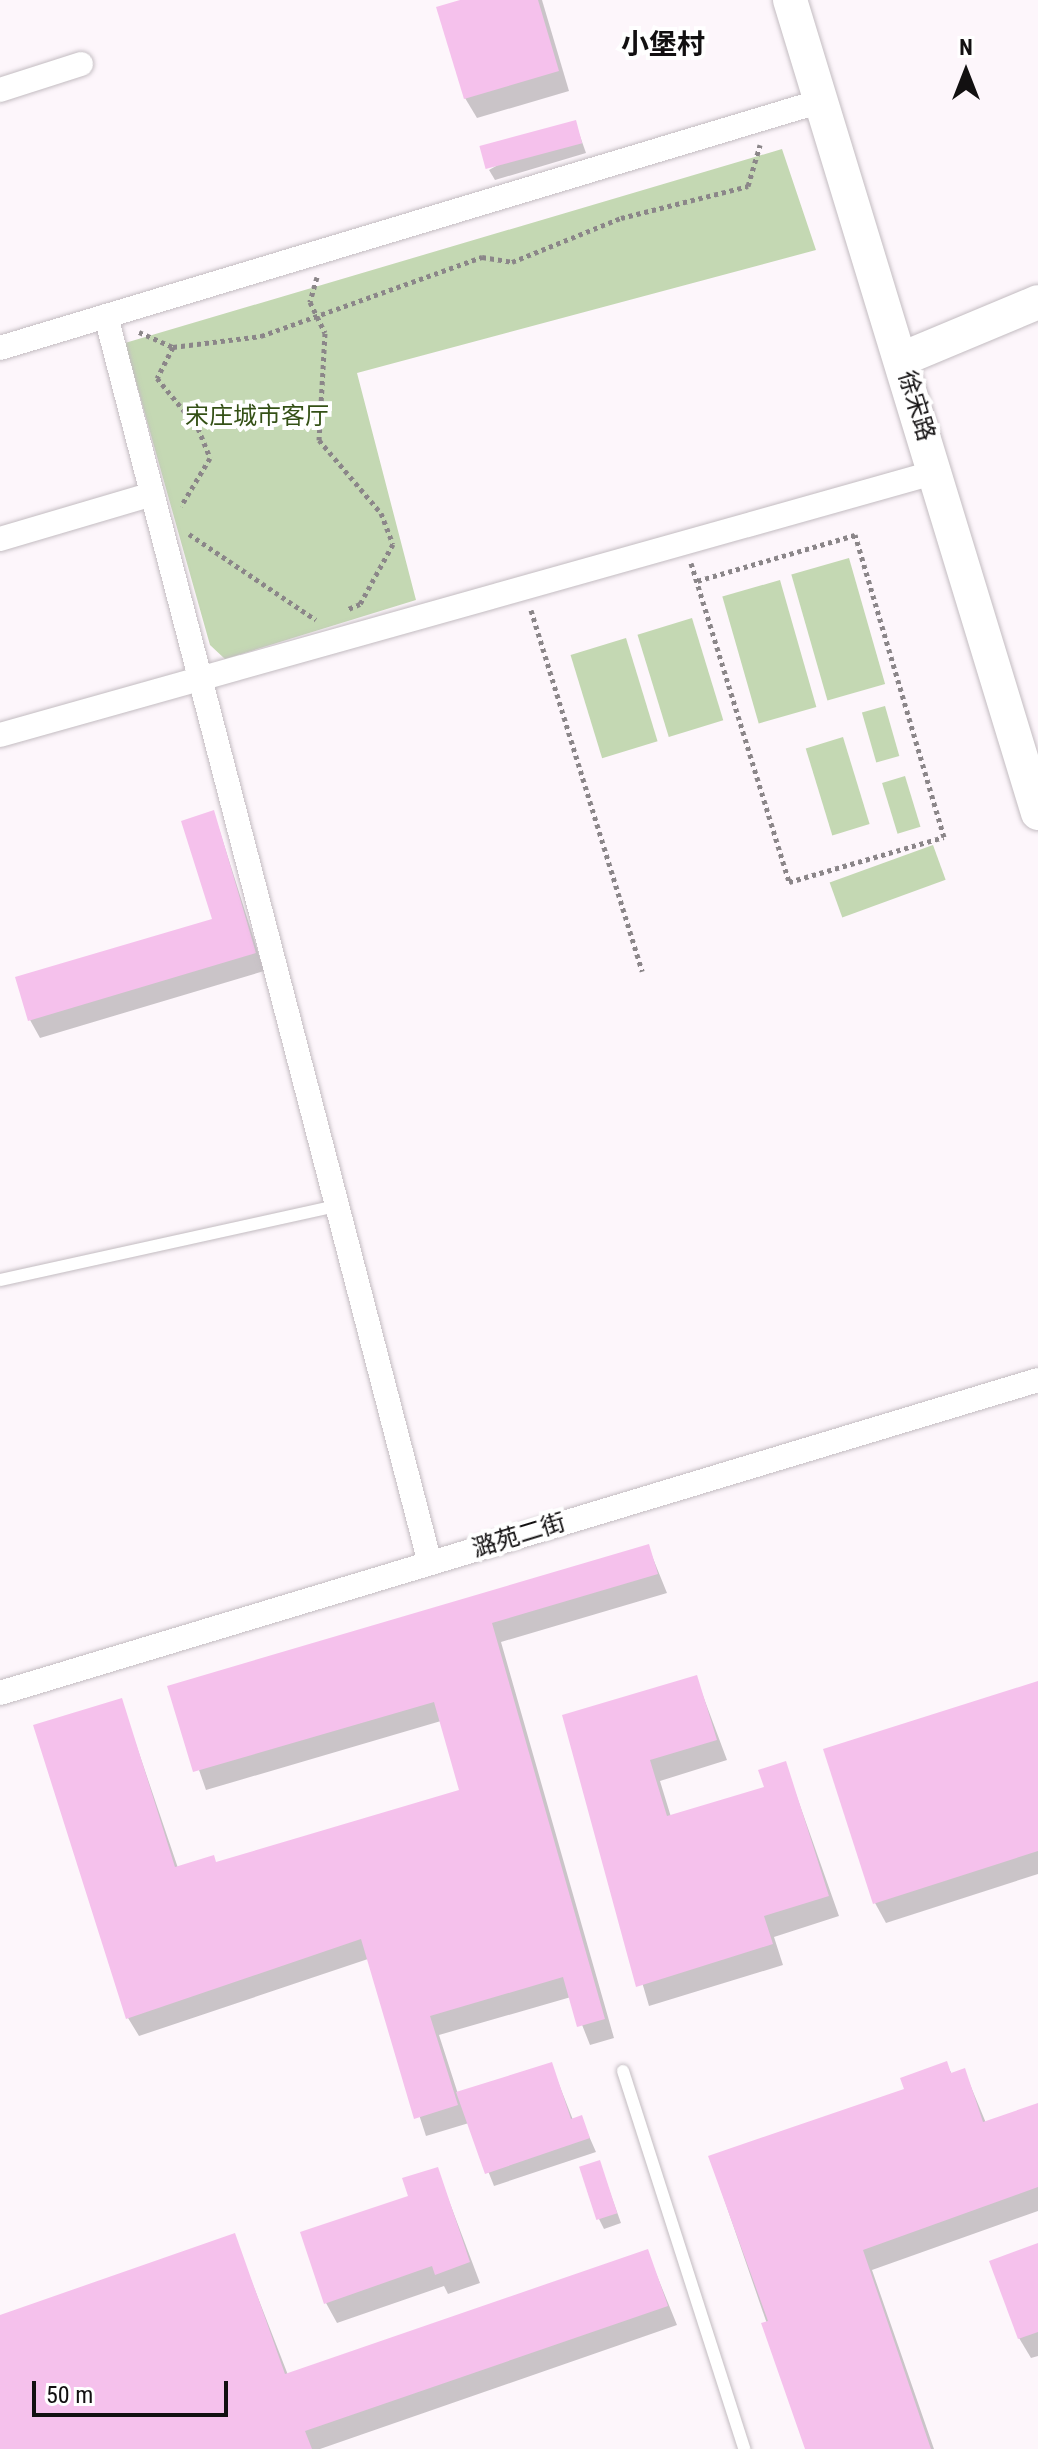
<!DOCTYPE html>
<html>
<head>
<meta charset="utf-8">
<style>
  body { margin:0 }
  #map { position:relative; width:1038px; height:2449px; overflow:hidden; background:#fdf6fb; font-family:"Roboto Condensed","Noto Sans SC",sans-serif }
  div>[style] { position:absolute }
  .green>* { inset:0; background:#c4d8b3; transform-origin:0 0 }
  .shadow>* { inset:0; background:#0003 }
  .building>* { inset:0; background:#f5c1ec; transform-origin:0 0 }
  .path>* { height:5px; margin-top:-2.5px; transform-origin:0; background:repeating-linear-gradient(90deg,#8b8689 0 4px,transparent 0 8px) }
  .roads { filter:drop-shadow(0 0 2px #c3bcc1) drop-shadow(0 0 2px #c3bcc1) }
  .lane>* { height:12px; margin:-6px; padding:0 6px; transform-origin:6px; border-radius:6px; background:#fff }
  .street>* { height:24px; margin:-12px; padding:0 12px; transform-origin:12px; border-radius:12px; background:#fff }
  .secondary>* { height:34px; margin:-17px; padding:0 17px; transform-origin:17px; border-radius:17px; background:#fff }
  span { translate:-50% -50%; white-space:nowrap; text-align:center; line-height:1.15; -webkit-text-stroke:8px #fff; paint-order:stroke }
  .street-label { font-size:24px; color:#121011 }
  .park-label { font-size:24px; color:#345016 }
  .quarter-label { font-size:28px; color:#121011; font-weight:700 }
  .north { position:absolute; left:926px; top:32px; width:80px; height:80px; -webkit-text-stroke:6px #fff; paint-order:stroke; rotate:0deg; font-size:22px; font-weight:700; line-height:32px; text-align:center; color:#121011 }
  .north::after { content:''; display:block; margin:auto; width:28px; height:36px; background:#121011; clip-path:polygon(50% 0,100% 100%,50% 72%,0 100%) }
  .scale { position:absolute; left:32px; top:2381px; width:196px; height:36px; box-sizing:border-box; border:4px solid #121011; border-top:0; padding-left:10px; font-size:24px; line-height:28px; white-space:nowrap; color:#121011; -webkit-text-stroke:6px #fff; paint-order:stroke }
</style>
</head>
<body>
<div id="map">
  <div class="green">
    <i style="clip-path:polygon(782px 149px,816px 250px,357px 373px,416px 600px,225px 659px,210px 645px,125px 343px)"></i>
    <i style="left:849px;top:558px;width:131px;height:60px;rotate:74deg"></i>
    <i style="left:780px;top:580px;width:132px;height:60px;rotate:74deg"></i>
    <i style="left:692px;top:618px;width:107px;height:57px;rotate:73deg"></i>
    <i style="left:626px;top:638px;width:108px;height:58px;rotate:73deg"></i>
    <i style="left:885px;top:706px;width:52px;height:24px;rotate:74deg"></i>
    <i style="left:843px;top:737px;width:91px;height:39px;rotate:73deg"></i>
    <i style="left:905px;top:776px;width:53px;height:24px;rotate:73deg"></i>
    <i style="left:933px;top:845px;width:37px;height:110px;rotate:70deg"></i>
  </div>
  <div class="shadow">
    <i style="clip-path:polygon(467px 0,542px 0,569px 91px,477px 118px,465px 98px)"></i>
    <i style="clip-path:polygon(575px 122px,586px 153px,495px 180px,489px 170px)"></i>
    <i style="clip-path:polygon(214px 813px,264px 971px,40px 1038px,30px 1020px,214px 920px)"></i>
    <i style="clip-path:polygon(648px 1546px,667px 1593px,501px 1642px,614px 2038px,590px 2045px,571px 1997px,439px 2035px,458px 2094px,551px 2064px,573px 2120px,581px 2118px,596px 2152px,494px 2186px,469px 2123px,426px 2136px,368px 1959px,139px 2036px,128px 2018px,121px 1700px,178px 1868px,217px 1864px,462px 1792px,441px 1721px,206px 1790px,170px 1687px)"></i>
    <i style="clip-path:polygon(696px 1677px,727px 1760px,660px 1781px,671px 1817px,766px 1788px,785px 1763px,839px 1916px,774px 1937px,783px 1965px,649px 2006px,564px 1716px)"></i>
    <i style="clip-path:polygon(1038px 1684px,1038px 1874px,886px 1923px,875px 1903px)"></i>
    <i style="clip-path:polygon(946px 2064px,952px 2074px,964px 2070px,986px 2123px,1038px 2105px,1038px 2211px,872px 2270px,934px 2449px,810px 2449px,710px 2158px,906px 2090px)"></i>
    <i style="clip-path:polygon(599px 2162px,621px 2223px,604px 2229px,599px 2219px)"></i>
    <i style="clip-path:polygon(437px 2169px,480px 2283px,448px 2294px,444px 2286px,337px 2323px,326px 2303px)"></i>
    <i style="clip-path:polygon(234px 2236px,288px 2375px,647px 2251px,677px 2325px,320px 2449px,0 2449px,0 2318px)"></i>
    <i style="clip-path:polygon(1038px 2245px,1038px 2356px,1031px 2358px,1019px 2338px)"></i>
  </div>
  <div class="building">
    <i style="clip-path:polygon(460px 0,538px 0,559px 71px,464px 99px,436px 7px)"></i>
    <i style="left:576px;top:120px;width:24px;height:100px;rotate:75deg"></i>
    <i style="clip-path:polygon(214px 810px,256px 953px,28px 1021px,15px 977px,212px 919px,181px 821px)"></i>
    <i style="clip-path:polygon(649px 1544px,658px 1574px,492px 1623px,605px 2019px,577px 2027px,563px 1977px,430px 2016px,458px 2105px,414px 2119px,361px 1939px,126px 2019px,33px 1725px,122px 1698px,175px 1867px,214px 1855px,216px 1862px,459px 1790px,434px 1702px,193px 1772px,167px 1686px)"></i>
    <i style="clip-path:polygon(697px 1675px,717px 1740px,650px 1760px,667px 1816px,764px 1787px,758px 1770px,786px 1761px,829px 1896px,764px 1916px,773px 1944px,636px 1987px,562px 1715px)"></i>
    <i style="clip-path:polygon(1038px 1681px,1038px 1851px,873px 1904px,823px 1749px)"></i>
    <i style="clip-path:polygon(947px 2061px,951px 2073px,965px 2068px,983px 2122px,1038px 2103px,1038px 2187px,863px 2250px,931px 2449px,805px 2449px,761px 2323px,768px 2321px,708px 2156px,904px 2089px,900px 2078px)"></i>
    <i style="clip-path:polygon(552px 2062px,571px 2119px,582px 2115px,590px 2138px,485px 2174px,456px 2092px)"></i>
    <i style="left:600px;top:2160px;width:56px;height:22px;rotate:72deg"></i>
    <i style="clip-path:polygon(438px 2167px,470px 2262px,435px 2275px,432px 2266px,324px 2304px,300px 2232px,408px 2196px,402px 2178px)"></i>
    <i style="clip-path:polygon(235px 2233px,285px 2374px,648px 2249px,668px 2306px,305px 2431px,312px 2449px,0 2449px,0 2315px)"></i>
    <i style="clip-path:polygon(1038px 2243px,1038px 2332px,1018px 2339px,989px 2261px)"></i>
  </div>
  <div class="path">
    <i style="left:317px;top:277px;width:26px;rotate:106deg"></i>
    <i style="left:310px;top:302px;width:34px;rotate:64deg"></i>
    <i style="left:325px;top:333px;width:107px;rotate:93.2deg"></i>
    <i style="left:319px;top:440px;width:96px;rotate:49.7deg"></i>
    <i style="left:381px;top:513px;width:33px;rotate:69deg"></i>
    <i style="left:393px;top:544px;width:68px;rotate:118.8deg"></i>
    <i style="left:360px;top:604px;width:13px;rotate:157deg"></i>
    <i style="left:139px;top:332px;width:37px;rotate:24deg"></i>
    <i style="left:173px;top:347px;width:89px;rotate:-7.1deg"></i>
    <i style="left:261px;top:336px;width:235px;rotate:-19.7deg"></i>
    <i style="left:482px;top:257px;width:30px;rotate:9deg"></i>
    <i style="left:512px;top:262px;width:118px;rotate:-22deg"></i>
    <i style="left:621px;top:218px;width:131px;rotate:-14.1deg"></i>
    <i style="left:748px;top:186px;width:43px;rotate:-73.7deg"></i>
    <i style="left:173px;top:347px;width:35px;rotate:117deg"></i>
    <i style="left:157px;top:378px;width:65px;rotate:50.6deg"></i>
    <i style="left:198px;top:428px;width:32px;rotate:68deg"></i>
    <i style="left:210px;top:458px;width:56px;rotate:121.1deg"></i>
    <i style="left:189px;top:534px;width:153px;rotate:34.1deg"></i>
    <i style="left:691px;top:563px;width:334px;rotate:72.9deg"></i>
    <i style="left:789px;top:882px;width:161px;rotate:-16.2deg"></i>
    <i style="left:944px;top:837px;width:315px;rotate:-106.4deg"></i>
    <i style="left:855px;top:535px;width:165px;rotate:163.8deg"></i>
    <i style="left:531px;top:610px;width:378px;rotate:72.9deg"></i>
  </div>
  <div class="roads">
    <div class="lane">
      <i style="left:0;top:1280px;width:348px;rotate:-12.4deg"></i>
      <i style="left:623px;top:2071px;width:397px;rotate:72.2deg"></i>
    </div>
    <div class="street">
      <i style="left:0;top:90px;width:85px;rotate:-17.8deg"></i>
      <i style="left:106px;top:316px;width:1288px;rotate:75.44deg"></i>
      <i style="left:0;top:348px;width:857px;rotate:-16.74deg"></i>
      <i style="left:0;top:539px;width:159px;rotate:-16.4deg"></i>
      <i style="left:0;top:735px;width:972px;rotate:-15.69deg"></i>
      <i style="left:0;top:1693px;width:1084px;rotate:-16.78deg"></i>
    </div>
    <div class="secondary">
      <i style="left:790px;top:0;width:850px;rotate:73.04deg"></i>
      <i style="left:902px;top:359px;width:147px;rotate:-22.7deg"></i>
    </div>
  </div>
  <div class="street-label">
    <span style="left:916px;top:406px;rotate:73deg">徐宋路</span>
    <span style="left:519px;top:1536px;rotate:-17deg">潞苑二街</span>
  </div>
  <div class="park-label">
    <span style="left:257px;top:417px">宋庄城市客厅</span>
  </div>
  <div class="quarter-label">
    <span style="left:663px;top:45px">小堡村</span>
  </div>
  <div class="north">N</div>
  <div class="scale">50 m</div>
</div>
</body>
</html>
